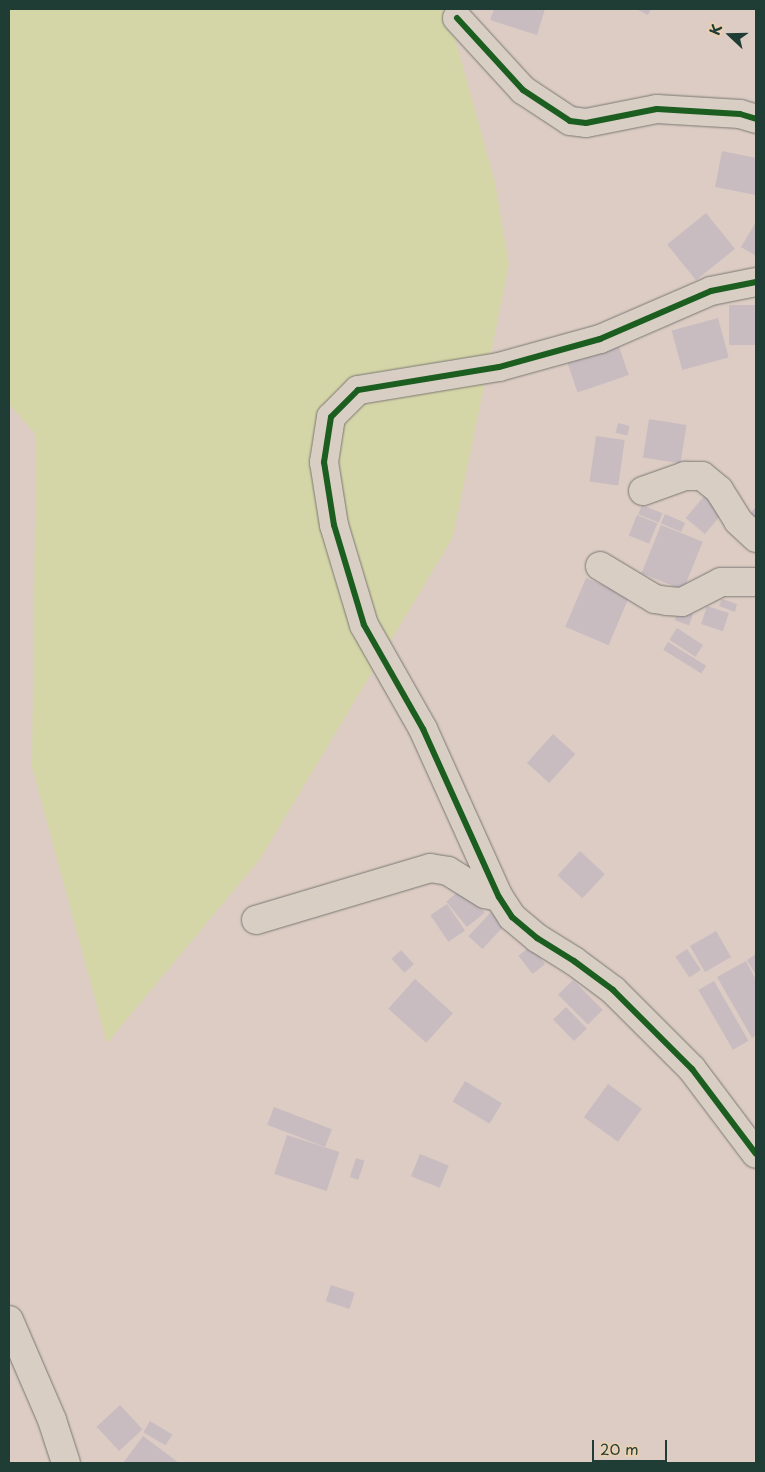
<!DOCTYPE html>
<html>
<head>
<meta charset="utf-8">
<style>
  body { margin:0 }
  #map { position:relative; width:765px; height:1472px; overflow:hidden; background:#dcccc4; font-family:"Playpen Sans",sans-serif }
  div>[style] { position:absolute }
  .green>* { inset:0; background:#d5d6a8 }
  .building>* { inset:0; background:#c8bcc0; transform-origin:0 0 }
  .roads { filter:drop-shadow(0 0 1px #7a7873) drop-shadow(0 0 1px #7a7873) }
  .minor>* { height:28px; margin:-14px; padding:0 14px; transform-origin:14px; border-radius:14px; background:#d8cec4 }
  .cycleway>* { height:6px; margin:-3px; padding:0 3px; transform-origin:3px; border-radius:3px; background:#1b5e20 }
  span { translate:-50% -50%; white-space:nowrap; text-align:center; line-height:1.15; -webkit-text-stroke:4.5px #eacfb1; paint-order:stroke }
  .frame { position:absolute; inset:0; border:10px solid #1f3d34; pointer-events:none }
  .north { position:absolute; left:705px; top:10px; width:50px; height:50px; -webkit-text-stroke:4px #eacfb1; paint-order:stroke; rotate:291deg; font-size:14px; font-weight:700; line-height:20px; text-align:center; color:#1f3d34 }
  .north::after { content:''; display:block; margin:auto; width:18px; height:22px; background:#1f3d34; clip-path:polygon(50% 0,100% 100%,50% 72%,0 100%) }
  .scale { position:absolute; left:592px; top:1440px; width:75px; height:22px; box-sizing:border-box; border:2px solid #1f3d34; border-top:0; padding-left:6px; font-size:15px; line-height:18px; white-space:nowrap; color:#1f3d34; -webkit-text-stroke:4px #eacfb1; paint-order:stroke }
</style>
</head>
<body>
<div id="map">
  <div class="green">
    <i style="clip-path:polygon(9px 9px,447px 9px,495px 182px,509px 265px,453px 537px,260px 859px,107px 1043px,32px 767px,36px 435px,9px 404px)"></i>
  </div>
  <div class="building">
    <i style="clip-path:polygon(494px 9px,545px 9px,537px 35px,490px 20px)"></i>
    <i style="clip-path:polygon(636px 9px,651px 9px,648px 15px)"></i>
    <i style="clip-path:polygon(722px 151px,756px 158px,756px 195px,715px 187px)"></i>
    <i style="left:706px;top:213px;width:46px;height:50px;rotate:51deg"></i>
    <i style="clip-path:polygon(756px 222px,756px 256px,741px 247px)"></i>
    <i style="left:756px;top:305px;width:40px;height:27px;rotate:90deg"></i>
    <i style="left:718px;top:318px;width:41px;height:48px;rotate:75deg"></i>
    <i style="left:616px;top:338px;width:39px;height:54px;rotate:71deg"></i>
    <i style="left:649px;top:419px;width:38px;height:39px;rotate:9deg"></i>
    <i style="left:618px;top:423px;width:12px;height:10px;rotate:14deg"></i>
    <i style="left:596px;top:436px;width:29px;height:46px;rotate:8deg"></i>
    <i style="left:705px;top:495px;width:25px;height:30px;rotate:40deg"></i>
    <i style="left:642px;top:505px;width:22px;height:10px;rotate:22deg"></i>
    <i style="clip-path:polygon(756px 506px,756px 529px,745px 521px)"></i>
    <i style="left:665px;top:514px;width:22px;height:10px;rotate:24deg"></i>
    <i style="left:637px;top:515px;width:22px;height:22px;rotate:22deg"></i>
    <i style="left:661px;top:525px;width:45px;height:52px;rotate:22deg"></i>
    <i style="left:586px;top:578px;width:47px;height:53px;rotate:23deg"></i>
    <i style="clip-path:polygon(722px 599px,737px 604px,735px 612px,719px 606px)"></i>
    <i style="left:707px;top:606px;width:23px;height:19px;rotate:18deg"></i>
    <i style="left:679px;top:609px;width:15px;height:12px;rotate:20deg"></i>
    <i style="left:677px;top:628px;width:31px;height:14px;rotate:33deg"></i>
    <i style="left:668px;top:642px;width:45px;height:9px;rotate:32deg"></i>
    <i style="left:553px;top:734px;width:30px;height:39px;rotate:42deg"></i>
    <i style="left:580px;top:851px;width:34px;height:33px;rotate:43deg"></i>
    <i style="left:464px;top:887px;width:33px;height:23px;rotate:51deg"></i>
    <i style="left:447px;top:904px;width:32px;height:20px;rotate:56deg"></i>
    <i style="left:491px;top:912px;width:19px;height:33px;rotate:43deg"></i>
    <i style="left:716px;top:931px;width:30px;height:30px;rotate:60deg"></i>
    <i style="left:531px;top:946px;width:23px;height:16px;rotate:52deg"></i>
    <i style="left:687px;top:949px;width:25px;height:14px;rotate:56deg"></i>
    <i style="left:401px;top:950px;width:19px;height:13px;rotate:47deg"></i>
    <i style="clip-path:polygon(756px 954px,756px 975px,747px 960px)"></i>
    <i style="clip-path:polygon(746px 961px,756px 980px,756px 1035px,752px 1038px,717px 977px)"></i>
    <i style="left:415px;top:979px;width:51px;height:40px;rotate:42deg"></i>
    <i style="left:573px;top:980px;width:42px;height:21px;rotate:45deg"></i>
    <i style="left:714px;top:981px;width:69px;height:18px;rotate:60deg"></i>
    <i style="left:566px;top:1007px;width:30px;height:18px;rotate:46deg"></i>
    <i style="left:465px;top:1081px;width:43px;height:24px;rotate:31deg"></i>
    <i style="left:608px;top:1084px;width:42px;height:41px;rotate:36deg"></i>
    <i style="left:274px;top:1107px;width:62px;height:19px;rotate:21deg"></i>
    <i style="left:287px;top:1135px;width:55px;height:41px;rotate:18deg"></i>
    <i style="left:420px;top:1154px;width:31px;height:24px;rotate:22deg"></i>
    <i style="left:356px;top:1158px;width:9px;height:20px;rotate:18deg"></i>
    <i style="left:331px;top:1285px;width:25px;height:17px;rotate:18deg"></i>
    <i style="left:120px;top:1405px;width:33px;height:32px;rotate:47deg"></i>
    <i style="left:150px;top:1421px;width:26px;height:13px;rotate:31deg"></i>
    <i style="clip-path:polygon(143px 1436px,179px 1463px,123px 1463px)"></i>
  </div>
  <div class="roads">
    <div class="minor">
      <i style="left:457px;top:18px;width:98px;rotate:47.5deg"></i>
      <i style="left:523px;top:90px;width:56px;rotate:33.4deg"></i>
      <i style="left:570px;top:121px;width:16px;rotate:7deg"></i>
      <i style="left:586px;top:123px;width:72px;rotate:-11.2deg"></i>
      <i style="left:657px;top:109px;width:83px;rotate:3.4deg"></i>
      <i style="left:740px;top:114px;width:17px;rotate:17deg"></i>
      <i style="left:756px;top:282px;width:46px;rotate:168.7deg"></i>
      <i style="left:711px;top:291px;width:121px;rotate:156.6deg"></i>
      <i style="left:600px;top:339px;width:105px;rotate:164.5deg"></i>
      <i style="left:499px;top:367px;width:143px;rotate:170.7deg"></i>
      <i style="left:358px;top:390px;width:38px;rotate:135deg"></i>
      <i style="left:331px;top:417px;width:46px;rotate:98.8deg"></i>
      <i style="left:324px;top:462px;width:64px;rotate:81deg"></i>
      <i style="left:334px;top:525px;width:104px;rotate:73.3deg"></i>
      <i style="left:364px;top:625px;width:120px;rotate:60.4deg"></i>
      <i style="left:423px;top:729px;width:184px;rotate:65.7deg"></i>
      <i style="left:499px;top:897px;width:24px;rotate:57deg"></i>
      <i style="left:512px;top:917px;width:33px;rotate:40deg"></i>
      <i style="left:537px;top:938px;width:44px;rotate:31.9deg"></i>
      <i style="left:574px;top:961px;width:49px;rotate:36.6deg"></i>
      <i style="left:613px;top:990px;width:112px;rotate:45deg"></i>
      <i style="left:692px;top:1069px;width:106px;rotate:53deg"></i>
      <i style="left:643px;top:491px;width:45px;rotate:-19.7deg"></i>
      <i style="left:685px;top:476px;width:17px"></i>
      <i style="left:702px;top:476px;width:22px;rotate:39deg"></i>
      <i style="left:719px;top:490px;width:36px;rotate:58deg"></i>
      <i style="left:738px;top:521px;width:25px;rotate:43deg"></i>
      <i style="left:600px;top:566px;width:64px;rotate:31deg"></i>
      <i style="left:655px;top:599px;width:12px;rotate:9deg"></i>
      <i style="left:667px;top:601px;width:15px;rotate:4deg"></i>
      <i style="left:682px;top:602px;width:44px;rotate:-27.1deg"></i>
      <i style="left:721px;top:582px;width:35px"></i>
      <i style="left:256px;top:920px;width:182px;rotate:-16.6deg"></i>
      <i style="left:430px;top:868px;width:18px;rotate:9deg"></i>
      <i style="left:448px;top:871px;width:44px;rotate:31.9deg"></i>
      <i style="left:485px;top:894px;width:14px;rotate:12deg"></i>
      <i style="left:9px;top:1320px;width:109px;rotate:66.7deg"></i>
      <i style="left:52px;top:1420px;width:45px;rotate:72deg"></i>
    </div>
  </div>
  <div class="cycleway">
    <i style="left:457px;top:18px;width:98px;rotate:47.5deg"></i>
    <i style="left:523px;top:90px;width:56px;rotate:33.4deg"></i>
    <i style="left:570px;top:121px;width:16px;rotate:7deg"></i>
    <i style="left:586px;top:123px;width:72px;rotate:-11.2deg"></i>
    <i style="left:657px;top:109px;width:83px;rotate:3.4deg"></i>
    <i style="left:740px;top:114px;width:17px;rotate:17deg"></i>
    <i style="left:756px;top:282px;width:46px;rotate:168.7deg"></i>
    <i style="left:711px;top:291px;width:121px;rotate:156.6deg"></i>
    <i style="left:600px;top:339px;width:105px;rotate:164.5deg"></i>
    <i style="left:499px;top:367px;width:143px;rotate:170.7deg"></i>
    <i style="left:358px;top:390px;width:38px;rotate:135deg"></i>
    <i style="left:331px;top:417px;width:46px;rotate:98.8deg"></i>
    <i style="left:324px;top:462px;width:64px;rotate:81deg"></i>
    <i style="left:334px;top:525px;width:104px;rotate:73.3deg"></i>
    <i style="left:364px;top:625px;width:120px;rotate:60.4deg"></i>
    <i style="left:423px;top:729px;width:184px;rotate:65.7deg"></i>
    <i style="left:499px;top:897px;width:24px;rotate:57deg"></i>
    <i style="left:512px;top:917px;width:33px;rotate:40deg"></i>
    <i style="left:537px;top:938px;width:44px;rotate:31.9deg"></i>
    <i style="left:574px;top:961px;width:49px;rotate:36.6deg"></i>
    <i style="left:613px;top:990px;width:112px;rotate:45deg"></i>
    <i style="left:692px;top:1069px;width:106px;rotate:53deg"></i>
  </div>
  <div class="frame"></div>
  <div class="north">K</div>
  <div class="scale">20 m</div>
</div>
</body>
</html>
